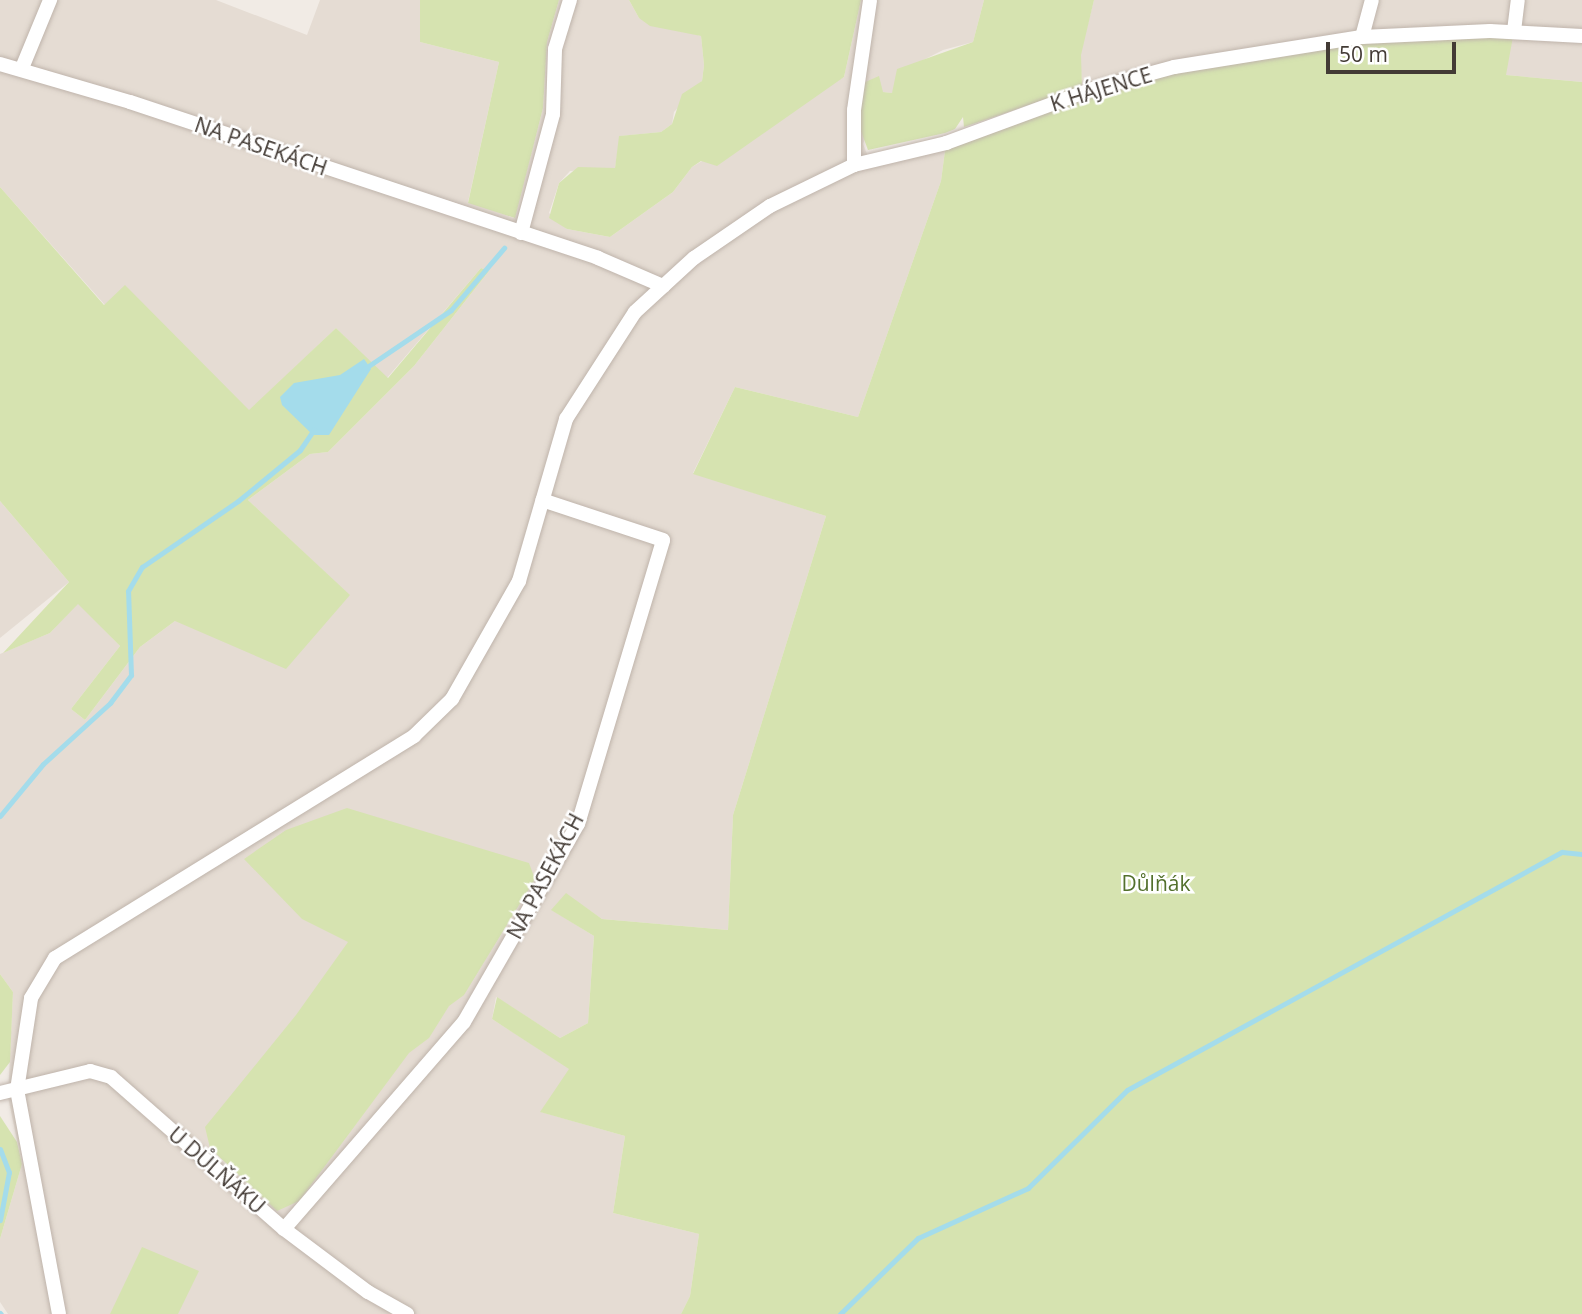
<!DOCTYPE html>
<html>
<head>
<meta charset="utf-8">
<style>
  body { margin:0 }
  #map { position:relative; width:1582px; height:1314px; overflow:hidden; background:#f1ebe5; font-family:"Open Sans",sans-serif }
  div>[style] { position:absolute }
  .residential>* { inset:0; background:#e5dcd3 }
  .green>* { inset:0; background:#d6e3b0 }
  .water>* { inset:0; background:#a4dceb }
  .stream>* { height:5px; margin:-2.5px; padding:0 2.5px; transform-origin:2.5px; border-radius:2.5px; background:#a4dceb }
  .roads { filter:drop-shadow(0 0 2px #bfb4ab) drop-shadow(0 0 2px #bfb4ab) }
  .street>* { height:14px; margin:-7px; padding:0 7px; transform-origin:7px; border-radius:7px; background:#fff }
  span { translate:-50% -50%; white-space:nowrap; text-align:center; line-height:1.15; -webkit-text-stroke:5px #fff; paint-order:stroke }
  .street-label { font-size:21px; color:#433b35 }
  .park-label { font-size:21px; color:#53702c }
  .scale { position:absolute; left:1326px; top:42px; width:130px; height:32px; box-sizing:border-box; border:4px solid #433b35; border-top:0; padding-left:9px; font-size:21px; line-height:24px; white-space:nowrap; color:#433b35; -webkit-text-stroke:5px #fff; paint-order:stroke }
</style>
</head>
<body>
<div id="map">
  <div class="residential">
    <i style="clip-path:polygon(0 0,216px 0,307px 35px,320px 0,420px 0,420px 42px,499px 62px,468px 202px,514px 218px,543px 108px,547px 42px,559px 0,629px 0,639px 18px,701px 36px,704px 65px,702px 81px,674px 112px,672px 124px,661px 132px,620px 136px,615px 168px,570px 171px,559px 183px,549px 213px,567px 229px,610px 237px,673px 192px,692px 167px,844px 77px,861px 0,984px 0,973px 42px,943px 50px,896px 74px,896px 87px,892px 93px,883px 92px,863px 144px,870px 161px,946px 143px,941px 181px,858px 417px,735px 387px,693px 473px,826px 516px,733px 815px,728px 930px,602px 919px,566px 894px,552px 910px,594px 936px,588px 1023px,560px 1038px,496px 997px,492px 1019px,570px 1069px,541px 1112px,625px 1136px,613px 1213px,699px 1234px,690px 1296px,681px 1314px,8px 1314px,0 1302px,0 1239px,22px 1164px,8px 1097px,13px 992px,0 974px,0 654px,50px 633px,78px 603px,120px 646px,71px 709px,85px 720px,140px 647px,175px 621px,349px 595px,248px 500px,310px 454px,328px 452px,414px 366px,489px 271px,481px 268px,387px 378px,336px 328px,249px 411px,125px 286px,105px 305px,0 187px)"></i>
    <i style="clip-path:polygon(1094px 0,1582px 0,1582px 82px,1506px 75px,1082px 87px,1080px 55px)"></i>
    <i style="clip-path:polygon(0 501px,69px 582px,0 638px)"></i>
  </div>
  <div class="green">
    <i style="clip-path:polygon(420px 0,559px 0,547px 42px,543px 108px,515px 218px,468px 203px,499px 62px,420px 42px)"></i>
    <i style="clip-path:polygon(629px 0,861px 0,844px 77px,717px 166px,701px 161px,692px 167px,673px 192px,610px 237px,567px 229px,549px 218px,559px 183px,578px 167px,615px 168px,619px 136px,661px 132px,672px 124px,682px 94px,702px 81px,704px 65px,701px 36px,650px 26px,639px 18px)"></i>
    <i style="clip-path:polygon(984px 0,1094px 0,1081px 55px,1082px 87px,964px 127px,963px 117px,955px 129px,945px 133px,868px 150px,859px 126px,863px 83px,879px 76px,883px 92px,892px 93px,897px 69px,973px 42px)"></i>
    <i style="clip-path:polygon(1514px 31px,1506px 75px,1582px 82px,1582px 1314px,681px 1314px,690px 1296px,699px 1234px,613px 1213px,625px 1136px,540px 1112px,569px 1069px,492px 1019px,497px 997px,560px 1038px,588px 1023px,594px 936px,551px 910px,566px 893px,602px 919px,728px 930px,733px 815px,826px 516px,693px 474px,735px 387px,858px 417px,941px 181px,946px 143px,1093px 89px,1362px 37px)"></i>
    <i style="clip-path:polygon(0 187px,104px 305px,125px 285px,249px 410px,336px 328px,388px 378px,481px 268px,489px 271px,414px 366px,328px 452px,310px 454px,248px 500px,350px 595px,286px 669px,175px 621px,140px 647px,85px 720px,71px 709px,120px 646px,78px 604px,50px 633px,3px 653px,69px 582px,0 501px)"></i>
    <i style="clip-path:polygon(347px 808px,529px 863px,535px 879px,464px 995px,449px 1006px,429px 1038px,409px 1053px,299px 1201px,277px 1211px,210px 1148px,205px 1127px,296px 1015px,348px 942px,302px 919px,244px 859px,286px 830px)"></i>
    <i style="clip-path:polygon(0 974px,13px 992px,10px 1062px,0 1075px)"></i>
    <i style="clip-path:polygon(0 1116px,17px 1142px,22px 1164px,0 1239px)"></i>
    <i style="clip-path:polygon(142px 1247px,199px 1271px,178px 1314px,110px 1314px)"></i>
  </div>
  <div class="water">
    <i style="clip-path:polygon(364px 359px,371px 369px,329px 435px,313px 435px,282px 405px,280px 397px,294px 383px,340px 375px)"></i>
  </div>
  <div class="stream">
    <i style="left:364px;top:369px;width:105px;rotate:-34.1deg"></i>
    <i style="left:451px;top:310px;width:82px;rotate:-49.5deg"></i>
    <i style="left:0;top:816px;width:67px;rotate:-50.4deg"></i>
    <i style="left:43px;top:764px;width:91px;rotate:-42.3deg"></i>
    <i style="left:110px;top:703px;width:35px;rotate:-53deg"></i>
    <i style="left:131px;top:675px;width:84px;rotate:-92deg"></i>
    <i style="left:128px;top:591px;width:28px;rotate:-60deg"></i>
    <i style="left:142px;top:567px;width:116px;rotate:-34.5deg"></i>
    <i style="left:238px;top:501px;width:80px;rotate:-39.4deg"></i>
    <i style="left:300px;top:450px;width:25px;rotate:-56deg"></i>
    <i style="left:0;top:1149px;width:25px;rotate:69deg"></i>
    <i style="left:9px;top:1172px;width:49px;rotate:100.6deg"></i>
    <i style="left:0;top:1313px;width:1px;rotate:45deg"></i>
    <i style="left:840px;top:1314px;width:109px;rotate:-44.3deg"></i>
    <i style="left:918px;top:1238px;width:121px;rotate:-24.4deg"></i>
    <i style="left:1028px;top:1188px;width:139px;rotate:-44.7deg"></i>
    <i style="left:1127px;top:1090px;width:496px;rotate:-28.7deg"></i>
    <i style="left:1562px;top:852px;width:20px;rotate:6deg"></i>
  </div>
  <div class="roads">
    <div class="street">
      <i style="left:1514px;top:31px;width:31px;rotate:-83deg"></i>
      <i style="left:1362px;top:37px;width:38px;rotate:-75deg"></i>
      <i style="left:0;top:64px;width:135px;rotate:16.3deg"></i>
      <i style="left:130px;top:102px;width:493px;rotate:18.4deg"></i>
      <i style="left:598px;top:258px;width:71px;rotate:23.3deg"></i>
      <i style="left:22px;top:68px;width:74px;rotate:-67.6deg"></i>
      <i style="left:854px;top:165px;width:55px;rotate:-90deg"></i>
      <i style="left:854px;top:110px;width:111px;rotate:-81.7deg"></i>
      <i style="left:521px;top:233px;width:123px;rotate:-74.9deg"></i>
      <i style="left:553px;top:114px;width:65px;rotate:-88.2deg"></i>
      <i style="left:555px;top:49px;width:51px;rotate:-73deg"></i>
      <i style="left:0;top:1093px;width:93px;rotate:-13.7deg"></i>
      <i style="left:90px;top:1071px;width:22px;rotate:16deg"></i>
      <i style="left:111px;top:1077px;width:230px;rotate:41.3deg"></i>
      <i style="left:284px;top:1229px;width:105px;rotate:36.9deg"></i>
      <i style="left:368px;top:1292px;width:45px;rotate:29.4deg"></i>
      <i style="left:284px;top:1229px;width:274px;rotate:-49deg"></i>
      <i style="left:464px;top:1022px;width:228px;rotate:-60.1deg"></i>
      <i style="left:578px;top:824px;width:296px;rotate:-73.3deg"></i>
      <i style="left:663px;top:540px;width:127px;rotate:-161.7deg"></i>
      <i style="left:59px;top:1314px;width:228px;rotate:-100.6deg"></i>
      <i style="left:17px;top:1090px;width:93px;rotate:-81.3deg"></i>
      <i style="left:31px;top:998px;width:47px;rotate:-59deg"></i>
      <i style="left:55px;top:958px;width:422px;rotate:-31.7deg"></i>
      <i style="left:414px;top:736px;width:53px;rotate:-44.2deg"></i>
      <i style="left:452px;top:699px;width:136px;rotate:-60.4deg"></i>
      <i style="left:519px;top:581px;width:169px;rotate:-73.8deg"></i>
      <i style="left:566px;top:419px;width:127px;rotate:-57.2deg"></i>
      <i style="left:635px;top:312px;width:80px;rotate:-42.5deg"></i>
      <i style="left:694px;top:258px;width:92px;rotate:-34.4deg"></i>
      <i style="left:770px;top:206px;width:93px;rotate:-26deg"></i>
      <i style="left:854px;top:165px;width:95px;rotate:-13.4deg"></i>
      <i style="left:946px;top:143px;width:157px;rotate:-20.2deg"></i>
      <i style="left:1093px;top:89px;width:84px;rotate:-15.2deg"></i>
      <i style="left:1174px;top:67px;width:190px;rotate:-9.1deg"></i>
      <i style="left:1362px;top:37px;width:128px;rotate:-2.7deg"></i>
      <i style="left:1490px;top:31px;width:92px;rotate:3.1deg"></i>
    </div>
  </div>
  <div class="street-label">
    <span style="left:1101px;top:89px;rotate:-17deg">K HÁJENCE</span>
    <span style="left:261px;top:146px;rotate:19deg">NA PASEKÁCH</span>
    <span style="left:545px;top:876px;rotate:-62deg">NA PASEKÁCH</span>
    <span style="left:217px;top:1170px;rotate:41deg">U DŮLŇÁKU</span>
  </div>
  <div class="park-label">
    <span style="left:1156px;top:883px">Důlňák</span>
  </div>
  <div class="scale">50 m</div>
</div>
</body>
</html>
